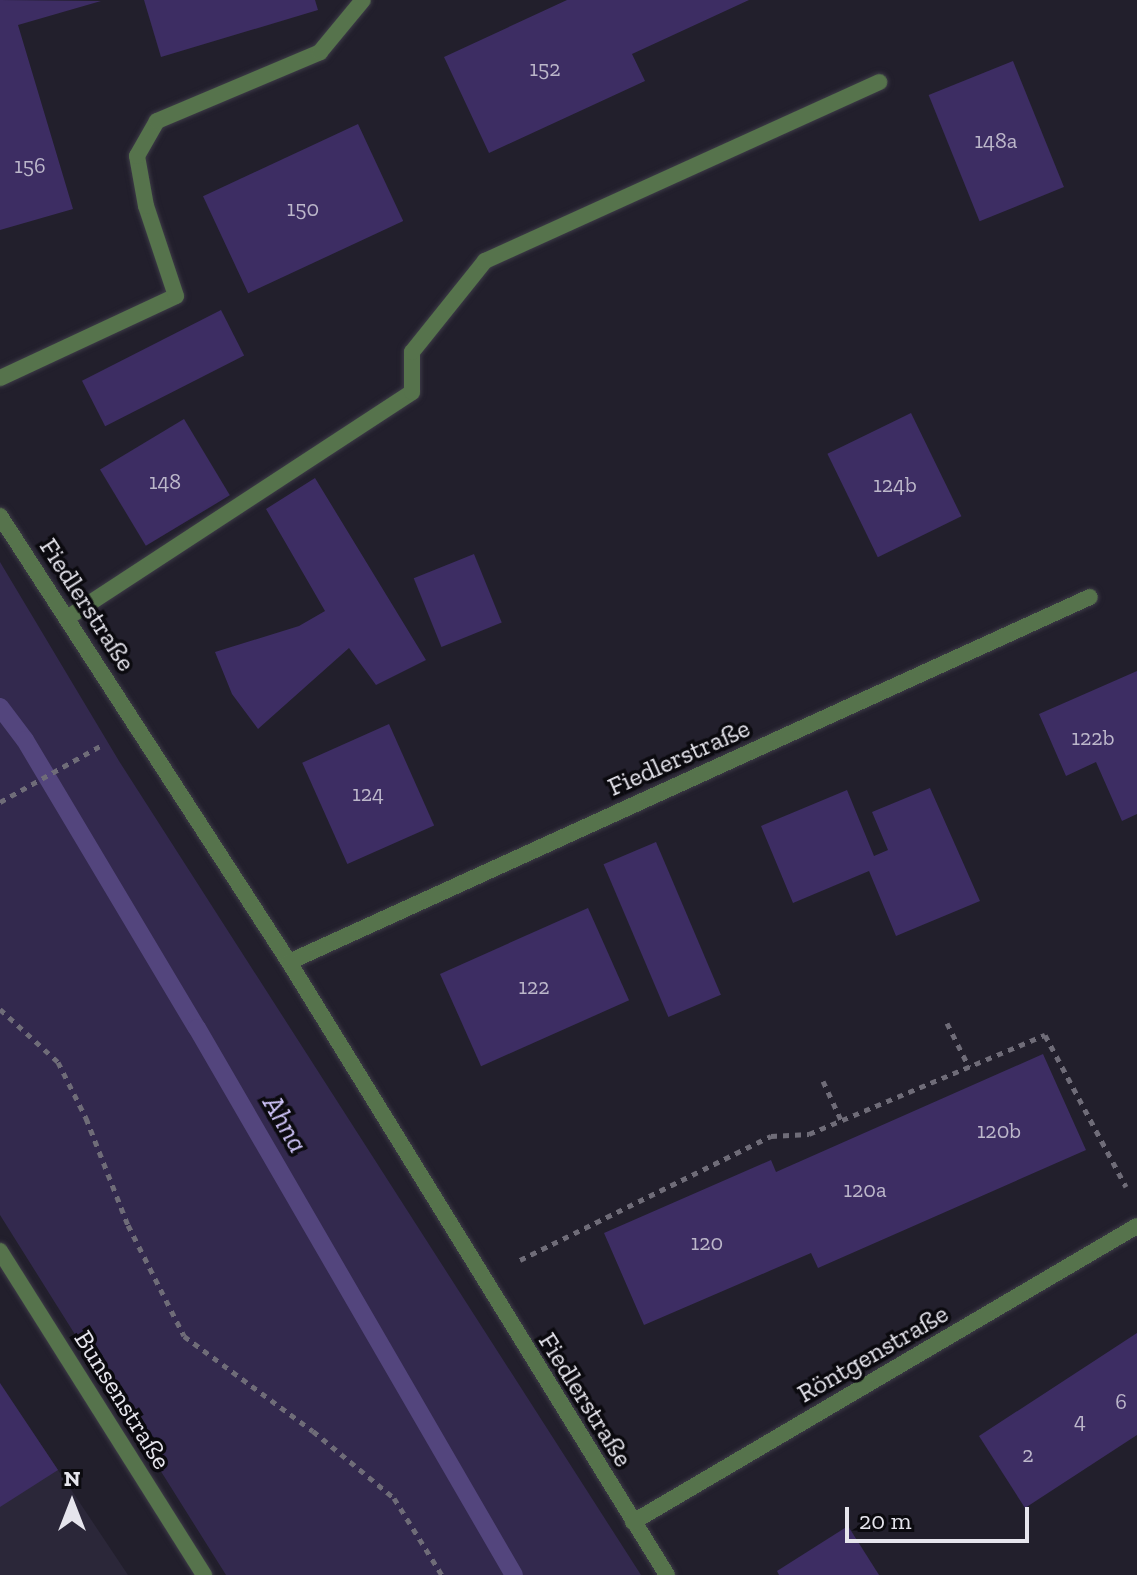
<!DOCTYPE html>
<html>
<head>
<meta charset="utf-8">
<style>
  body { margin:0 }
  #map { position:relative; width:1137px; height:1575px; overflow:hidden; background:#221f2c; font-family:"Zilla Slab",serif }
  div>[style] { position:absolute }
  .built>* { inset:0; background:#2b2739 }
  .green>* { inset:0; background:#33294e }
  .stream>* { height:18px; margin:-9px; padding:0 9px; transform-origin:9px; border-radius:9px; background:#53457d }
  .building>* { inset:0; background:#3d2d63; transform-origin:0 0 }
  .path>* { height:5px; margin-top:-2.5px; transform-origin:0; background:repeating-linear-gradient(90deg,#6f6c78 0 6px,transparent 0 12px) }
  .roads { filter:drop-shadow(0 0 2px #3d3b47) drop-shadow(0 0 2px #3d3b47) }
  .service>* { height:16px; margin:-8px; padding:0 8px; transform-origin:8px; border-radius:8px; background:#56734c }
  .minor>* { height:16px; margin:-8px; padding:0 8px; transform-origin:8px; border-radius:8px; background:#56734c }
  .tertiary>* { height:16px; margin:-8px; padding:0 8px; transform-origin:8px; border-radius:8px; background:#56734c }
  span { translate:-50% -50%; white-space:nowrap; text-align:center; line-height:1.15; -webkit-text-stroke:7px #0b0a0f; paint-order:stroke }
  .number-label { font-size:22px; color:#bcb7ca }
  .number-label span { -webkit-text-stroke-width:0 }
  .street-label { font-size:26px; color:#e6e5ed }
  .water-label { font-size:28px; color:#cfc4f9; font-style:italic }
  .north { position:absolute; left:32px; top:1463px; width:80px; height:80px; -webkit-text-stroke:6px #0b0a0f; paint-order:stroke; rotate:0deg; font-size:22px; font-weight:700; line-height:32px; text-align:center; color:#e6e5ed }
  .north::after { content:''; display:block; margin:auto; width:28px; height:36px; background:#e6e5ed; clip-path:polygon(50% 0,100% 100%,50% 72%,0 100%) }
  .scale { position:absolute; left:845px; top:1507px; width:184px; height:36px; box-sizing:border-box; border:4px solid #e6e5ed; border-top:0; padding-left:10px; font-size:24px; line-height:28px; white-space:nowrap; color:#e6e5ed; -webkit-text-stroke:6px #0b0a0f; paint-order:stroke }
</style>
</head>
<body>
<div id="map">
  <div class="built">
    <i style="clip-path:polygon(0 1384px,58px 1470px,128px 1575px,0 1575px)"></i>
  </div>
  <div class="green">
    <i style="clip-path:polygon(0 562px,119px 761px,641px 1575px,226px 1575px,0 1215px)"></i>
  </div>
  <div class="stream">
    <i style="left:0;top:707px;width:41px;rotate:52.9deg"></i>
    <i style="left:25px;top:740px;width:335px;rotate:59.2deg"></i>
    <i style="left:197px;top:1028px;width:632px;rotate:59.91deg"></i>
  </div>
  <div class="building">
    <i style="clip-path:polygon(0 0,101px 1px,18px 25px,73px 209px,0 230px)"></i>
    <i style="clip-path:polygon(144px 0,315px 0,318px 10px,161px 57px)"></i>
    <i style="clip-path:polygon(567px 0,749px 0,632px 54px,645px 81px,489px 153px,444px 57px)"></i>
    <i style="left:1013px;top:61px;width:136px;height:91px;rotate:68deg"></i>
    <i style="left:358px;top:124px;width:107px;height:171px;rotate:65deg"></i>
    <i style="left:221px;top:310px;width:51px;height:156px;rotate:63deg"></i>
    <i style="left:911px;top:413px;width:115px;height:93px;rotate:64deg"></i>
    <i style="left:184px;top:419px;width:89px;height:98px;rotate:59deg"></i>
    <i style="clip-path:polygon(315px 478px,426px 660px,376px 685px,349px 648px,258px 729px,232px 694px,215px 652px,299px 626px,325px 611px,266px 509px)"></i>
    <i style="left:474px;top:554px;width:74px;height:65px;rotate:68deg"></i>
    <i style="clip-path:polygon(1137px 671px,1137px 814px,1122px 821px,1096px 762px,1066px 776px,1039px 714px)"></i>
    <i style="left:389px;top:724px;width:111px;height:95px;rotate:66deg"></i>
    <i style="clip-path:polygon(930px 788px,980px 901px,896px 936px,869px 871px,793px 903px,761px 826px,847px 790px,874px 856px,888px 850px,872px 812px)"></i>
    <i style="left:656px;top:842px;width:166px;height:57px;rotate:67deg"></i>
    <i style="left:588px;top:908px;width:101px;height:162px;rotate:66deg"></i>
    <i style="clip-path:polygon(1043px 1054px,1086px 1150px,818px 1268px,811px 1253px,644px 1325px,604px 1233px,771px 1160px,776px 1172px)"></i>
    <i style="clip-path:polygon(1137px 1333px,1137px 1435px,1025px 1508px,979px 1436px)"></i>
    <i style="clip-path:polygon(0 1383px,58px 1470px,0 1507px)"></i>
    <i style="clip-path:polygon(848px 1526px,879px 1575px,779px 1575px,777px 1571px)"></i>
  </div>
  <div class="path">
    <i style="left:0;top:802px;width:115px;rotate:-29.2deg"></i>
    <i style="left:0;top:1009px;width:79px;rotate:42.4deg"></i>
    <i style="left:58px;top:1062px;width:63px;rotate:63.4deg"></i>
    <i style="left:86px;top:1118px;width:115px;rotate:68.6deg"></i>
    <i style="left:128px;top:1225px;width:124px;rotate:63.2deg"></i>
    <i style="left:184px;top:1336px;width:160px;rotate:36.4deg"></i>
    <i style="left:313px;top:1431px;width:105px;rotate:39.6deg"></i>
    <i style="left:394px;top:1498px;width:91px;rotate:58.1deg"></i>
    <i style="left:947px;top:1023px;width:49px;rotate:63.4deg"></i>
    <i style="left:823px;top:1081px;width:43px;rotate:65.2deg"></i>
    <i style="left:520px;top:1260px;width:280px;rotate:-26.3deg"></i>
    <i style="left:771px;top:1136px;width:38px;rotate:-3deg"></i>
    <i style="left:809px;top:1134px;width:256px;rotate:-22.8deg"></i>
    <i style="left:1045px;top:1035px;width:172px;rotate:61.9deg"></i>
  </div>
  <div class="roads">
    <div class="service">
      <i style="left:0;top:378px;width:194px;rotate:-25deg"></i>
      <i style="left:176px;top:296px;width:95px;rotate:-108.4deg"></i>
      <i style="left:146px;top:206px;width:51px;rotate:-100.2deg"></i>
      <i style="left:137px;top:156px;width:40px;rotate:-60.3deg"></i>
      <i style="left:157px;top:121px;width:177px;rotate:-22.9deg"></i>
      <i style="left:320px;top:52px;width:67px;rotate:-50.4deg"></i>
      <i style="left:67px;top:618px;width:412px;rotate:-33.2deg"></i>
      <i style="left:412px;top:392px;width:40px;rotate:-90deg"></i>
      <i style="left:412px;top:352px;width:117px;rotate:-51.3deg"></i>
      <i style="left:485px;top:261px;width:433px;rotate:-24.4deg"></i>
    </div>
    <div class="minor">
      <i style="left:0;top:516px;width:531px;rotate:57.06deg"></i>
      <i style="left:289px;top:962px;width:720px;rotate:58.34deg"></i>
      <i style="left:289px;top:962px;width:880px;rotate:-24.5deg"></i>
      <i style="left:633px;top:1522px;width:584px;rotate:-30.43deg"></i>
    </div>
    <div class="tertiary">
      <i style="left:0;top:1251px;width:383px;rotate:57.8deg"></i>
    </div>
  </div>
  <div class="number-label">
    <span style="left:545px;top:69px">152</span>
    <span style="left:996px;top:141px">148a</span>
    <span style="left:30px;top:166px">156</span>
    <span style="left:303px;top:209px">150</span>
    <span style="left:165px;top:482px">148</span>
    <span style="left:895px;top:485px">124b</span>
    <span style="left:1093px;top:738px">122b</span>
    <span style="left:368px;top:794px">124</span>
    <span style="left:534px;top:987px">122</span>
    <span style="left:999px;top:1131px">120b</span>
    <span style="left:865px;top:1190px">120a</span>
    <span style="left:707px;top:1243px">120</span>
    <span style="left:1121px;top:1402px">6</span>
    <span style="left:1080px;top:1421px">4</span>
    <span style="left:1028px;top:1455px">2</span>
  </div>
  <div class="street-label">
    <span style="left:87px;top:605px;rotate:57deg">Fiedlerstraße</span>
    <span style="left:679px;top:758px;rotate:-24deg">Fiedlerstraße</span>
    <span style="left:873px;top:1354px;rotate:-30deg">Röntgenstraße</span>
    <span style="left:122px;top:1400px;rotate:58deg">Bunsenstraße</span>
    <span style="left:585px;top:1400px;rotate:58deg">Fiedlerstraße</span>
  </div>
  <div class="water-label">
    <span style="left:285px;top:1124px;rotate:60deg">Ahna</span>
  </div>
  <div class="north">N</div>
  <div class="scale">20 m</div>
</div>
</body>
</html>
